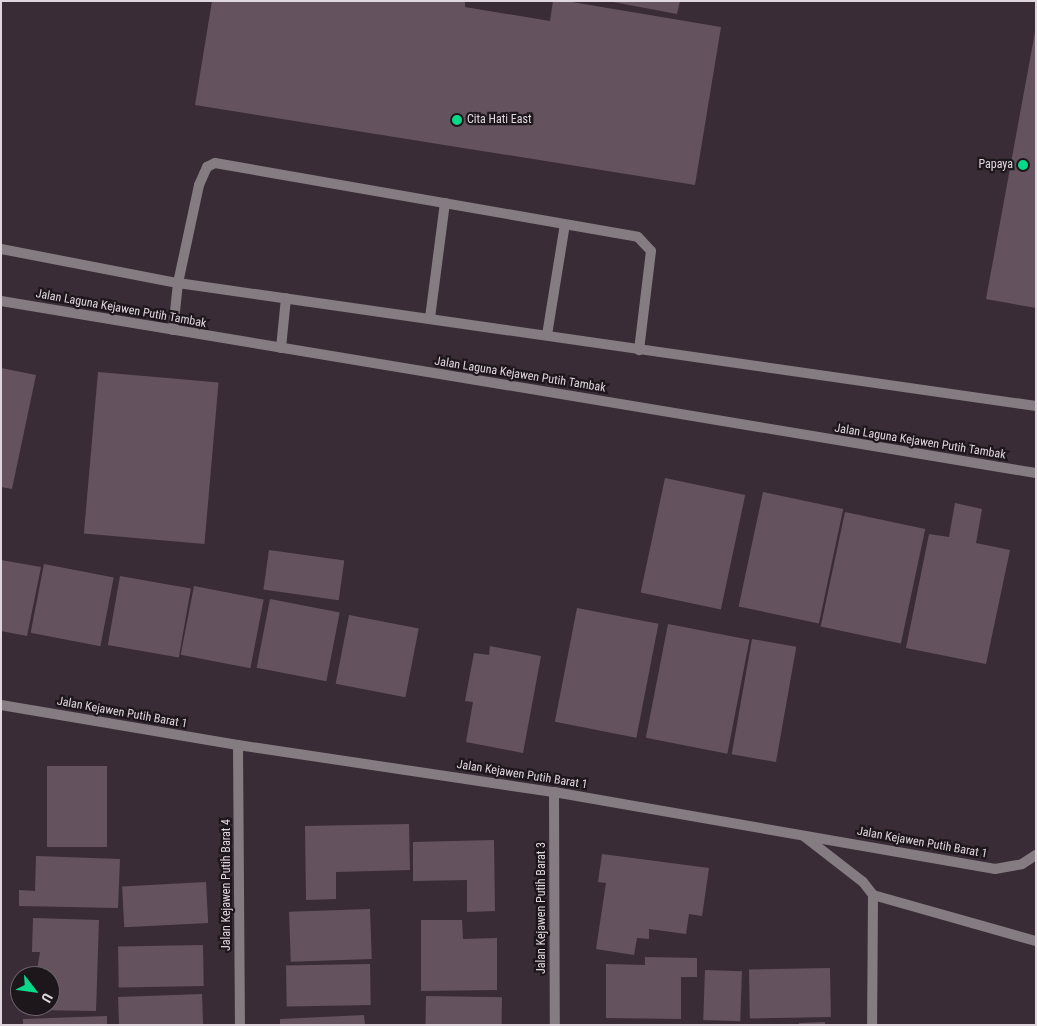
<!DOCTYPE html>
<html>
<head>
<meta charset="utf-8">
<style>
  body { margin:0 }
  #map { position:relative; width:1037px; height:1026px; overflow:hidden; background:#3a2c36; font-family:"Roboto Condensed",sans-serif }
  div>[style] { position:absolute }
  .building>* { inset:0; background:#64535e; transform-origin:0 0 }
  .lane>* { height:10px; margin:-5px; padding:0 5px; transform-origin:5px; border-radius:5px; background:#847c81 }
  .street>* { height:10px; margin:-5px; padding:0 5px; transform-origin:5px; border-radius:5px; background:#847c81 }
  .dots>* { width:14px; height:14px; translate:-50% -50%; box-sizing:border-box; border:2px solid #1d171b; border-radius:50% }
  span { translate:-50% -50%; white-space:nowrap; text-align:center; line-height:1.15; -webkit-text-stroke:4.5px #1d171b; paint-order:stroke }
  .poi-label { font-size:12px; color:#e0d6dd }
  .left { translate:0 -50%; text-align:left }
  .right { translate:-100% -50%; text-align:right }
  .street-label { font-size:12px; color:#e0d6dd }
  .frame { position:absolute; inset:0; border:2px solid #e0d6dd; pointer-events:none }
  .north { position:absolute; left:10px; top:966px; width:50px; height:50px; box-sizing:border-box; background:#1d171b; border:1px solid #6b6369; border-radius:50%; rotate:120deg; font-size:14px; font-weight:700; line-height:20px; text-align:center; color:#e0d6dd }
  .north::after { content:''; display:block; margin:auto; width:18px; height:22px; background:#07d98b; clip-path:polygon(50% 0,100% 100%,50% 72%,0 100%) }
</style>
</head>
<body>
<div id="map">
  <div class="building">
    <i style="clip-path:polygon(212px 1px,465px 1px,465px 7px,550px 21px,553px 1px,566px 1px,721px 27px,695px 185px,195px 105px)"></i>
    <i style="clip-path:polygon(608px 1px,680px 1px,677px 14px)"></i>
    <i style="clip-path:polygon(1035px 32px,1036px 32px,1036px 308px,986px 299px)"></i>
    <i style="clip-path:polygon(1px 368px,36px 375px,12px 489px,1px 487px)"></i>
    <i style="left:98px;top:372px;width:121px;height:162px;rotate:5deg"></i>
    <i style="left:665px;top:478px;width:82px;height:117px;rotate:12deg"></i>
    <i style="left:763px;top:492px;width:82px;height:117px;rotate:12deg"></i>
    <i style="clip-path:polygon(955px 503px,982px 509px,976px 543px,1010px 550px,986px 664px,906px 648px,929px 534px,949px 537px)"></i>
    <i style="left:845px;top:512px;width:82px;height:117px;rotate:12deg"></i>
    <i style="left:269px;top:550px;width:76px;height:40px;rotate:8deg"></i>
    <i style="clip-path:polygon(1px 560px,41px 567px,27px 636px,1px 631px)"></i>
    <i style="left:44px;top:564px;width:71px;height:70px;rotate:11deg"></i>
    <i style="left:120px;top:576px;width:72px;height:70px;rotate:10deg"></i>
    <i style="left:194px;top:586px;width:71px;height:70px;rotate:11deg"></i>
    <i style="left:270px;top:599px;width:71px;height:70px;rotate:11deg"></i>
    <i style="left:577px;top:608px;width:83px;height:116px;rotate:11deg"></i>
    <i style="left:349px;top:615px;width:71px;height:70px;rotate:11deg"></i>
    <i style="left:668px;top:624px;width:83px;height:116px;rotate:11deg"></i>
    <i style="left:752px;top:639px;width:45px;height:117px;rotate:10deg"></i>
    <i style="clip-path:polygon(490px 646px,541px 656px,523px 753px,466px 742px,473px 702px,465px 701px,474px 653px,489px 655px)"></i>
    <i style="left:47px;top:766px;width:60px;height:81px"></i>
    <i style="clip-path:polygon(409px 824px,410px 870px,336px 872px,336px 899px,306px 900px,305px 826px)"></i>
    <i style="clip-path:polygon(494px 840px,495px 911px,467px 912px,467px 880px,413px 881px,413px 842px)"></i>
    <i style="clip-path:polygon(602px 854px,709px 868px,702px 916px,689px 914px,686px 934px,649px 929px,649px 939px,637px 938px,634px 955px,596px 949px,606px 883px,598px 882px)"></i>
    <i style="clip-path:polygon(36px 856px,120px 859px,118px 908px,19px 906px,19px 890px,35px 891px)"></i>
    <i style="left:206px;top:882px;width:41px;height:84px;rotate:87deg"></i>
    <i style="left:370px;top:909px;width:50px;height:81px;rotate:88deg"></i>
    <i style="clip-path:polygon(33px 918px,99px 920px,96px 1011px,35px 1010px,35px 1006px,50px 1006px,50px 976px,36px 976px,40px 952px,32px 952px)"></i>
    <i style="clip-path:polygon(421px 920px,462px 920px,463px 939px,497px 938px,497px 990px,421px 991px)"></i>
    <i style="left:203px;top:945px;width:41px;height:85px;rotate:89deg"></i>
    <i style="clip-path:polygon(645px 957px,697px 958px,697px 977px,681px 977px,681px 1019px,606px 1018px,606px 964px,645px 965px)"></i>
    <i style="left:370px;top:964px;width:41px;height:84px;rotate:89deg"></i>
    <i style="left:830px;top:968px;width:49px;height:81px;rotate:89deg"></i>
    <i style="left:705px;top:970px;width:37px;height:50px;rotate:2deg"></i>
    <i style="left:202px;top:994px;width:31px;height:84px;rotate:88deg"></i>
    <i style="left:426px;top:996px;width:76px;height:29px;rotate:1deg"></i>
    <i style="clip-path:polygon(364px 1015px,365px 1025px,280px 1025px,280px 1019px)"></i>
    <i style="clip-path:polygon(107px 1016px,107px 1025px,23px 1025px,23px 1019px)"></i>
    <i style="clip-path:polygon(825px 1022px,825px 1025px,799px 1025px,799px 1023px)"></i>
  </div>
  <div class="lane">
    <i style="left:430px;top:318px;width:116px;rotate:-82.6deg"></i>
    <i style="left:173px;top:330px;width:47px;rotate:-83.9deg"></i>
    <i style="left:178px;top:283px;width:100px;rotate:-77.9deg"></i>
    <i style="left:199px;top:185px;width:20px;rotate:-66deg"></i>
    <i style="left:207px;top:167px;width:9px;rotate:-27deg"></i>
    <i style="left:215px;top:163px;width:429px;rotate:9.9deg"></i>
    <i style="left:638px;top:237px;width:19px;rotate:47deg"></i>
    <i style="left:651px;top:251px;width:100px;rotate:96.9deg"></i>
    <i style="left:547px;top:335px;width:112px;rotate:-80.8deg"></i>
  </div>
  <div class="street">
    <i style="left:1px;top:249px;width:180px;rotate:10.9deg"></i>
    <i style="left:178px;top:283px;width:867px;rotate:8.16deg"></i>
    <i style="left:1px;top:301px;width:1049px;rotate:9.44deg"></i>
    <i style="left:281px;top:348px;width:50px;rotate:-84.3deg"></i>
    <i style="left:1px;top:705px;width:240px;rotate:9.6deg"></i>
    <i style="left:238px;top:745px;width:319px;rotate:8.5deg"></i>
    <i style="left:554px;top:792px;width:448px;rotate:9.9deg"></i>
    <i style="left:995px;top:869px;width:27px;rotate:-10deg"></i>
    <i style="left:1022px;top:864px;width:17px;rotate:-33deg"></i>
    <i style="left:238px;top:745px;width:280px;rotate:89.6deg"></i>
    <i style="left:554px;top:792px;width:233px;rotate:89.8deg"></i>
    <i style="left:805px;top:837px;width:73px;rotate:37.8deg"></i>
    <i style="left:863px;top:882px;width:16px;rotate:52deg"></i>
    <i style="left:873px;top:895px;width:130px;rotate:90.4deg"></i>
    <i style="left:873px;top:895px;width:169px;rotate:15.8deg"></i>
  </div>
  <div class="dots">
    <i style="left:457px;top:120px;background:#07d98b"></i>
    <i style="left:1023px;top:165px;background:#07d98b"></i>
  </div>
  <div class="poi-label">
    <span class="left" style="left:467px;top:120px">Cita Hati East</span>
    <span class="right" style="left:1013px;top:165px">Papaya</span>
  </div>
  <div class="street-label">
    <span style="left:121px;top:309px;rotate:10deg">Jalan Laguna Kejawen Putih Tambak</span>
    <span style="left:520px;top:375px;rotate:9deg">Jalan Laguna Kejawen Putih Tambak</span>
    <span style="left:920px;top:442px;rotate:9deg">Jalan Laguna Kejawen Putih Tambak</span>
    <span style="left:122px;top:713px;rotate:10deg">Jalan Kejawen Putih Barat 1</span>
    <span style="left:522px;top:775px;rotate:9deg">Jalan Kejawen Putih Barat 1</span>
    <span style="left:922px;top:843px;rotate:10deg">Jalan Kejawen Putih Barat 1</span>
    <span style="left:227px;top:885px;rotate:-90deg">Jalan Kejawen Putih Barat 4</span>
    <span style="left:542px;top:908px;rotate:-90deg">Jalan Kejawen Putih Barat 3</span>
  </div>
  <div class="frame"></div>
  <div class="north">U</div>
</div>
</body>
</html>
